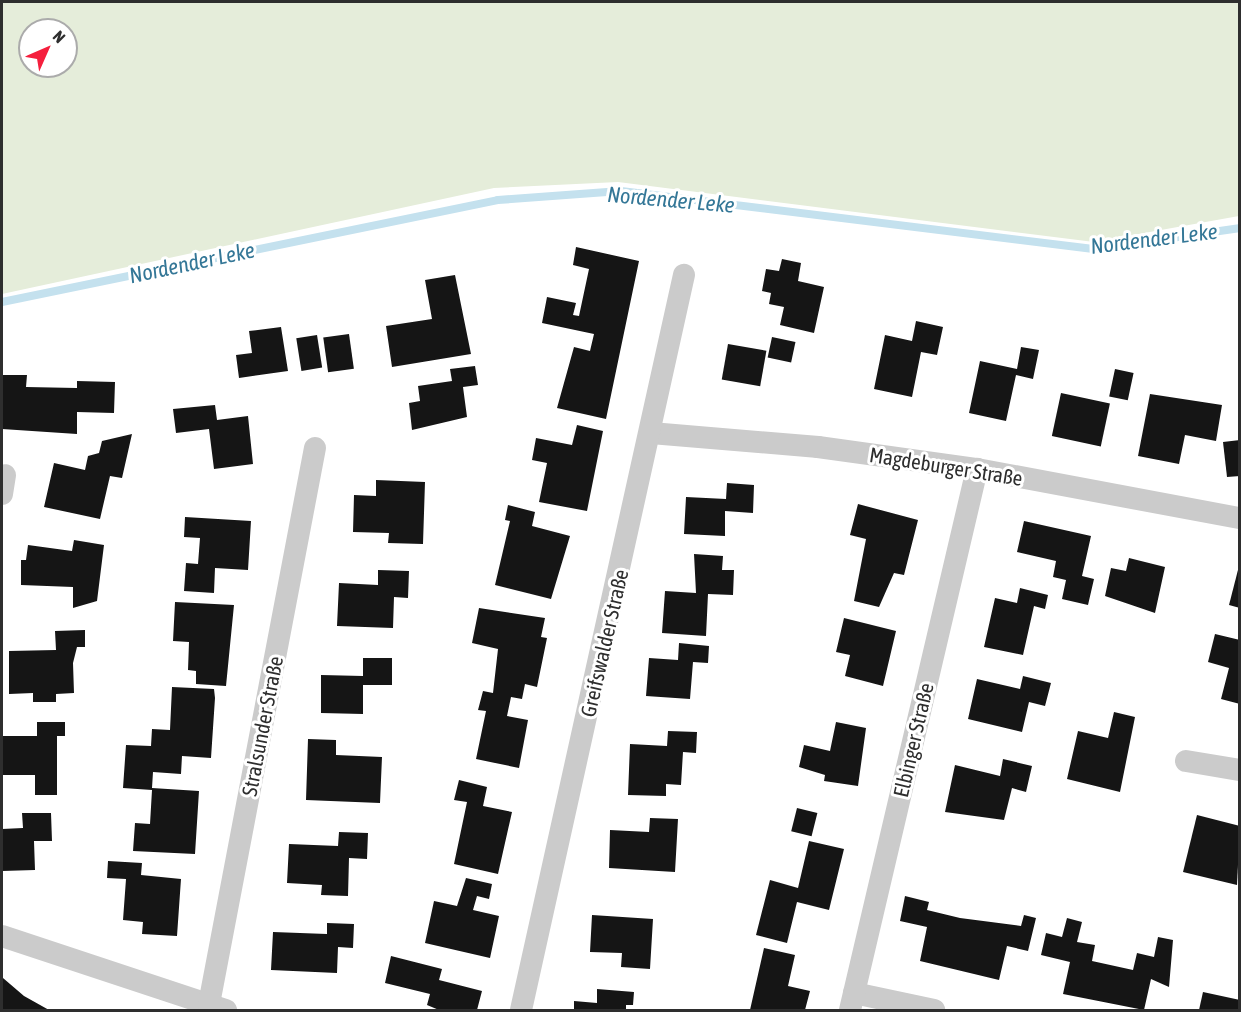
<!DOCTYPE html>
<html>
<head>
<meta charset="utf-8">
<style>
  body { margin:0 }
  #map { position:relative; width:1241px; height:1012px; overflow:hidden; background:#fff; font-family:"Asap Condensed",sans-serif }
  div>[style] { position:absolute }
  .green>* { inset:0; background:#e5edda }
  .stream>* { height:8px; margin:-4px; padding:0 4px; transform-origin:4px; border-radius:4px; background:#c4e1ee }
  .building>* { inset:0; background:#151515; transform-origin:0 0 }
  .minor>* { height:22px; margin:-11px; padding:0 11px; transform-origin:11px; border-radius:11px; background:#cbcbcb }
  span { translate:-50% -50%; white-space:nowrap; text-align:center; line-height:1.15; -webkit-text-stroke:6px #fff; paint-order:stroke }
  .street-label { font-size:21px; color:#2e2e2e }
  .water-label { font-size:22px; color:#347797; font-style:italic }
  .frame { position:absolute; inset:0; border:3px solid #2e2e2e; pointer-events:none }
  .north { position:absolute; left:18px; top:18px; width:60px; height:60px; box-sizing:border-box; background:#fff; border:2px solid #ababab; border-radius:50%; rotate:45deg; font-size:16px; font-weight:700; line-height:24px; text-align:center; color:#2e2e2e }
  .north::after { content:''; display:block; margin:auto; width:21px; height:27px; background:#f51f3d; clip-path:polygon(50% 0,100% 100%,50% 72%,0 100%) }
</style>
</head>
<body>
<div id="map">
  <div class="green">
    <i style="clip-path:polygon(evenodd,2px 2px,1239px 2px,1239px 216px,1094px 242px,618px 182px,494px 188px,2px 294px,2px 2px,30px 30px,66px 30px,66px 66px,30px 66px,30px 30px)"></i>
  </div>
  <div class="stream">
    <i style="left:2px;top:302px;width:506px;rotate:-11.62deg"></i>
    <i style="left:498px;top:200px;width:123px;rotate:-4.2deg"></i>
    <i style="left:621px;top:191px;width:478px;rotate:7deg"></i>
    <i style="left:1095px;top:249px;width:147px;rotate:-8.2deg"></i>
  </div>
  <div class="building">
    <i style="clip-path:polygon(576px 247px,639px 261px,606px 419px,557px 408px,574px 347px,590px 351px,594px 334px,542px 323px,547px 297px,576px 303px,573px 315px,579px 316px,589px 269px,573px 265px)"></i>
    <i style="clip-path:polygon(782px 259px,801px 263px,798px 281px,824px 287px,814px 333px,780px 325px,784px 307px,769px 304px,771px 293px,762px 291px,766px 269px,779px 271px)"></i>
    <i style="clip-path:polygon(455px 275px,471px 354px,392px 367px,386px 326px,432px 319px,425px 280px)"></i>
    <i style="clip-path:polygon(916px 321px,943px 327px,937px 355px,921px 352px,912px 397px,874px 389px,885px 335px,912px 341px)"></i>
    <i style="clip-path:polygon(281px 327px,288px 371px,239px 378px,236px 355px,252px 353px,249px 331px)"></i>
    <i style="left:349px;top:334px;width:35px;height:26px;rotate:82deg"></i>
    <i style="left:317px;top:335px;width:33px;height:21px;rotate:81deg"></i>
    <i style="left:772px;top:337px;width:24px;height:21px;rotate:12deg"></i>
    <i style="left:728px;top:344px;width:39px;height:36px;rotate:10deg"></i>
    <i style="clip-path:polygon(1021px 347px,1039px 350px,1033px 379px,1016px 375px,1006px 421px,969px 413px,980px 361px,1017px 369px)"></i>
    <i style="clip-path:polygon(475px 366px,478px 385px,463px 387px,467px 417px,412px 430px,409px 403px,420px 401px,418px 386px,452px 381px,450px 369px)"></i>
    <i style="left:1115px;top:369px;width:19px;height:28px;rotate:12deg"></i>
    <i style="clip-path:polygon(2px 375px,27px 375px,26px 387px,77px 388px,77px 381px,115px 382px,114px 413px,77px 412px,77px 434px,2px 429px)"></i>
    <i style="left:1061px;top:393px;width:50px;height:44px;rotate:12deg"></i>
    <i style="clip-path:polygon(1150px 394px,1222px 405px,1216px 441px,1185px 435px,1179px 464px,1138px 456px)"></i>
    <i style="clip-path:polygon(215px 405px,217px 420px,248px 416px,253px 464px,214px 469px,209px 429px,176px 433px,173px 409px)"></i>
    <i style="clip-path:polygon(577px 425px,603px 431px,587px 511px,539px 502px,547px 463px,532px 460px,536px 438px,572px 445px)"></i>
    <i style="clip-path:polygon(132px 434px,122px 478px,110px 476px,100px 519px,44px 507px,54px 463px,85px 470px,88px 456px,99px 453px,102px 441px)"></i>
    <i style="clip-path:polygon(1240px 440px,1240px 476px,1227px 477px,1223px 442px)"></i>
    <i style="clip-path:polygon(376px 480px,425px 482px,423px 544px,388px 543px,389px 533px,353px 532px,354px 495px,376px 496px)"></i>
    <i style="clip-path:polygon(727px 483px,754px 485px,753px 513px,725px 511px,725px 536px,684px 534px,686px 497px,726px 499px)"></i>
    <i style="clip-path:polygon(858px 504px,918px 520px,904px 575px,894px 573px,879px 607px,854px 601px,866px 539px,850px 535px)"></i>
    <i style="clip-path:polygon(508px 505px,535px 512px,532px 526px,570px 536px,551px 599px,495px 585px,510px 521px,505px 520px)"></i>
    <i style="clip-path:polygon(185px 517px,251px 521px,248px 570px,215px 568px,214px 593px,184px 591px,186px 563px,198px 564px,200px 538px,184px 537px)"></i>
    <i style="clip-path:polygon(1024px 521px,1091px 536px,1082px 576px,1094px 579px,1088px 605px,1062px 599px,1066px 580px,1053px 577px,1056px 561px,1017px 552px)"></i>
    <i style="clip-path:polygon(74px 540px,104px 545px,97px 601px,73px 608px,73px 587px,21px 585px,21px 560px,26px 560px,28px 545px,72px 551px)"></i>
    <i style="clip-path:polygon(694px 554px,723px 556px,722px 570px,734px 570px,733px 595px,708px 594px,706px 636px,662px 633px,665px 591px,696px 593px)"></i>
    <i style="clip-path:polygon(1129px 558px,1165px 567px,1155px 613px,1105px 596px,1111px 568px,1126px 571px)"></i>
    <i style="clip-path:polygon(1239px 566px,1240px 566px,1240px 608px,1229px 605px)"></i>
    <i style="clip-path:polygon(378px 570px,409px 571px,408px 598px,394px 597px,393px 628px,337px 626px,339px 583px,378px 585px)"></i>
    <i style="clip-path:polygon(1020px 588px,1048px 595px,1045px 609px,1034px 606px,1023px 655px,984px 647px,995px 598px,1017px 603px)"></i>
    <i style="clip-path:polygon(175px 602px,234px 605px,226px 686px,196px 684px,196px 671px,188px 670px,189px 642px,173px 641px)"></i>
    <i style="clip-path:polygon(479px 608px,545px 618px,541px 637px,547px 638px,537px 687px,525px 684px,522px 699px,511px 697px,507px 716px,528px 720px,519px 768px,476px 759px,486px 711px,478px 710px,483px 691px,493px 693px,498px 649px,472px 643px)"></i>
    <i style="clip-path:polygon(844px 618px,896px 631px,883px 686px,845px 676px,850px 655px,836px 652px)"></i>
    <i style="clip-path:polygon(85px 630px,85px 647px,77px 647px,73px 663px,74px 693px,56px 694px,56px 702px,33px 702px,33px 693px,9px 694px,9px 651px,56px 650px,55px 631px)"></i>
    <i style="clip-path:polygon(1215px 634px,1240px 640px,1240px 704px,1221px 699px,1229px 668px,1208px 662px)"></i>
    <i style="clip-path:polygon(679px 643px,709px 646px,708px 663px,693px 662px,690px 699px,646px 696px,649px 658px,678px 660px)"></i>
    <i style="clip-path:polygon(363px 658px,392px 658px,392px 685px,363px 685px,363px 714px,321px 713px,321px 675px,363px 676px)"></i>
    <i style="clip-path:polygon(1023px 676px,1051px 683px,1045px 706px,1029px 702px,1022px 732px,968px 719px,977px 679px,1020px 689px)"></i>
    <i style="clip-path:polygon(172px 687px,214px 689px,215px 698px,211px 758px,182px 756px,181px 774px,153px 772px,152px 788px,199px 791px,195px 854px,133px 851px,135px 823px,150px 824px,152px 790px,123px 788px,126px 745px,151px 746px,152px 729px,170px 730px)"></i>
    <i style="clip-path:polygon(1114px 712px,1135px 717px,1120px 792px,1067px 779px,1078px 731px,1108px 738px)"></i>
    <i style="clip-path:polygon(37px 722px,65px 722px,65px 736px,57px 736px,57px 795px,35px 795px,35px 775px,2px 775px,2px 736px,37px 736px)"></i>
    <i style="clip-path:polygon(836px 722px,866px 728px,858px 786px,824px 781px,825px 775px,799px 767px,804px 745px,830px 751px)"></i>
    <i style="clip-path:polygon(668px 731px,697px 732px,696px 753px,683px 752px,681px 785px,666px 784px,666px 796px,628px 795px,630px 744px,667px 746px)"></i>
    <i style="clip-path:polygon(308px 739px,336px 740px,336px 755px,382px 757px,380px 803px,306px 800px)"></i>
    <i style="clip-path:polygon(1003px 759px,1032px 766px,1026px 792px,1012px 788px,1004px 820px,945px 812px,955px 765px,1000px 776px)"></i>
    <i style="clip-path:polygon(459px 780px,487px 787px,483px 806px,512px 812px,498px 874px,454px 864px,467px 802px,454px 800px)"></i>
    <i style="left:797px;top:808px;width:21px;height:24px;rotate:14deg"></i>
    <i style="clip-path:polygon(22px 813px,51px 813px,52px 841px,34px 841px,35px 870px,2px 871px,2px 829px,23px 828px)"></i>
    <i style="clip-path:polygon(1197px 815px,1240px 826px,1237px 885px,1183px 872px)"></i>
    <i style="clip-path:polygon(650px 818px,678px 819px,675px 872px,609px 868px,610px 830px,649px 832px)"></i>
    <i style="clip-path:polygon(339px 832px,368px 833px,367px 859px,349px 858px,348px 896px,321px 895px,322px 885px,287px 883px,289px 844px,338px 846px)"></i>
    <i style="clip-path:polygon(809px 841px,844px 849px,829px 910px,797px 902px,787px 943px,756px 935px,770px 880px,798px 888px)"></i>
    <i style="clip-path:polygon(108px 861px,142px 863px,141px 875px,181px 879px,177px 936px,142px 934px,143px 922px,123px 920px,126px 879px,107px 878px)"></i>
    <i style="clip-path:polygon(466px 878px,492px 884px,489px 899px,477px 896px,473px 910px,499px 916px,490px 958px,425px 943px,434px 901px,457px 906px)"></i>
    <i style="clip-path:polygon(905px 896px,929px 902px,927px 910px,960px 918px,1021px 926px,1024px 915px,1036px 918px,1028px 951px,1007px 946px,999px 980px,920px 961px,927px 927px,900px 921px)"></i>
    <i style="clip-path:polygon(592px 915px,653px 919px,650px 969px,621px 967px,622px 953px,590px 952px)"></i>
    <i style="clip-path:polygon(1067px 918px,1082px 922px,1077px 942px,1095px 945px,1092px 961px,1133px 970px,1137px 953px,1154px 957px,1158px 937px,1173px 940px,1169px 987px,1151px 979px,1144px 1010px,1063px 994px,1070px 962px,1041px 955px,1046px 933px,1062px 937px)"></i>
    <i style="clip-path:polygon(327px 923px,354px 924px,353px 948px,338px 947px,337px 973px,271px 970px,273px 932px,327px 934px)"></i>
    <i style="clip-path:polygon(764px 948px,795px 955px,788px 986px,810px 991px,805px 1010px,750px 1010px)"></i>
    <i style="clip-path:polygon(391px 956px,442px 969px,439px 980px,482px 991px,477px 1010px,439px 1010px,427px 1005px,430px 994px,385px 983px)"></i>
    <i style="clip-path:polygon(3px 978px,24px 996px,49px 1010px,2px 1010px)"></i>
    <i style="clip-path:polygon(597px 989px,634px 992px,633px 1005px,626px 1005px,626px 1010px,574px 1010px,574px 1001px,597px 1003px)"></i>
    <i style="clip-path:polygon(1203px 992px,1240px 1000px,1240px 1010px,1199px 1010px)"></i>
  </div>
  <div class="minor">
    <i style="left:651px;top:433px;width:168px;rotate:4.8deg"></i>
    <i style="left:818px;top:447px;width:161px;rotate:7.9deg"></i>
    <i style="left:977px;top:469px;width:268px;rotate:10.6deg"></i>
    <i style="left:2px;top:494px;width:19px;rotate:-81deg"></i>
    <i style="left:1186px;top:761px;width:55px;rotate:9.5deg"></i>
    <i style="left:2px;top:936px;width:236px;rotate:18.3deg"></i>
    <i style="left:854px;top:993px;width:82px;rotate:12deg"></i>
    <i style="left:209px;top:1004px;width:566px;rotate:-79.21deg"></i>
    <i style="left:521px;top:1010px;width:753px;rotate:-77.5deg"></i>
    <i style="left:850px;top:1010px;width:556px;rotate:-76.79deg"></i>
  </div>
  <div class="street-label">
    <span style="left:946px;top:466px;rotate:9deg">Magdeburger Straße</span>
    <span style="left:604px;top:643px;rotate:-77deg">Greifswalder Straße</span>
    <span style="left:262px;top:726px;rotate:-79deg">Stralsunder Straße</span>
    <span style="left:913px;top:740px;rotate:-77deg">Elbinger Straße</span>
  </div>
  <div class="water-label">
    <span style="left:671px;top:200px;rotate:5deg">Nordender Leke</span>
    <span style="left:1154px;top:239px;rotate:-7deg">Nordender Leke</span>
    <span style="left:192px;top:263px;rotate:-12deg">Nordender Leke</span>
  </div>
  <div class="frame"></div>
  <div class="north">N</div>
</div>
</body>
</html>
